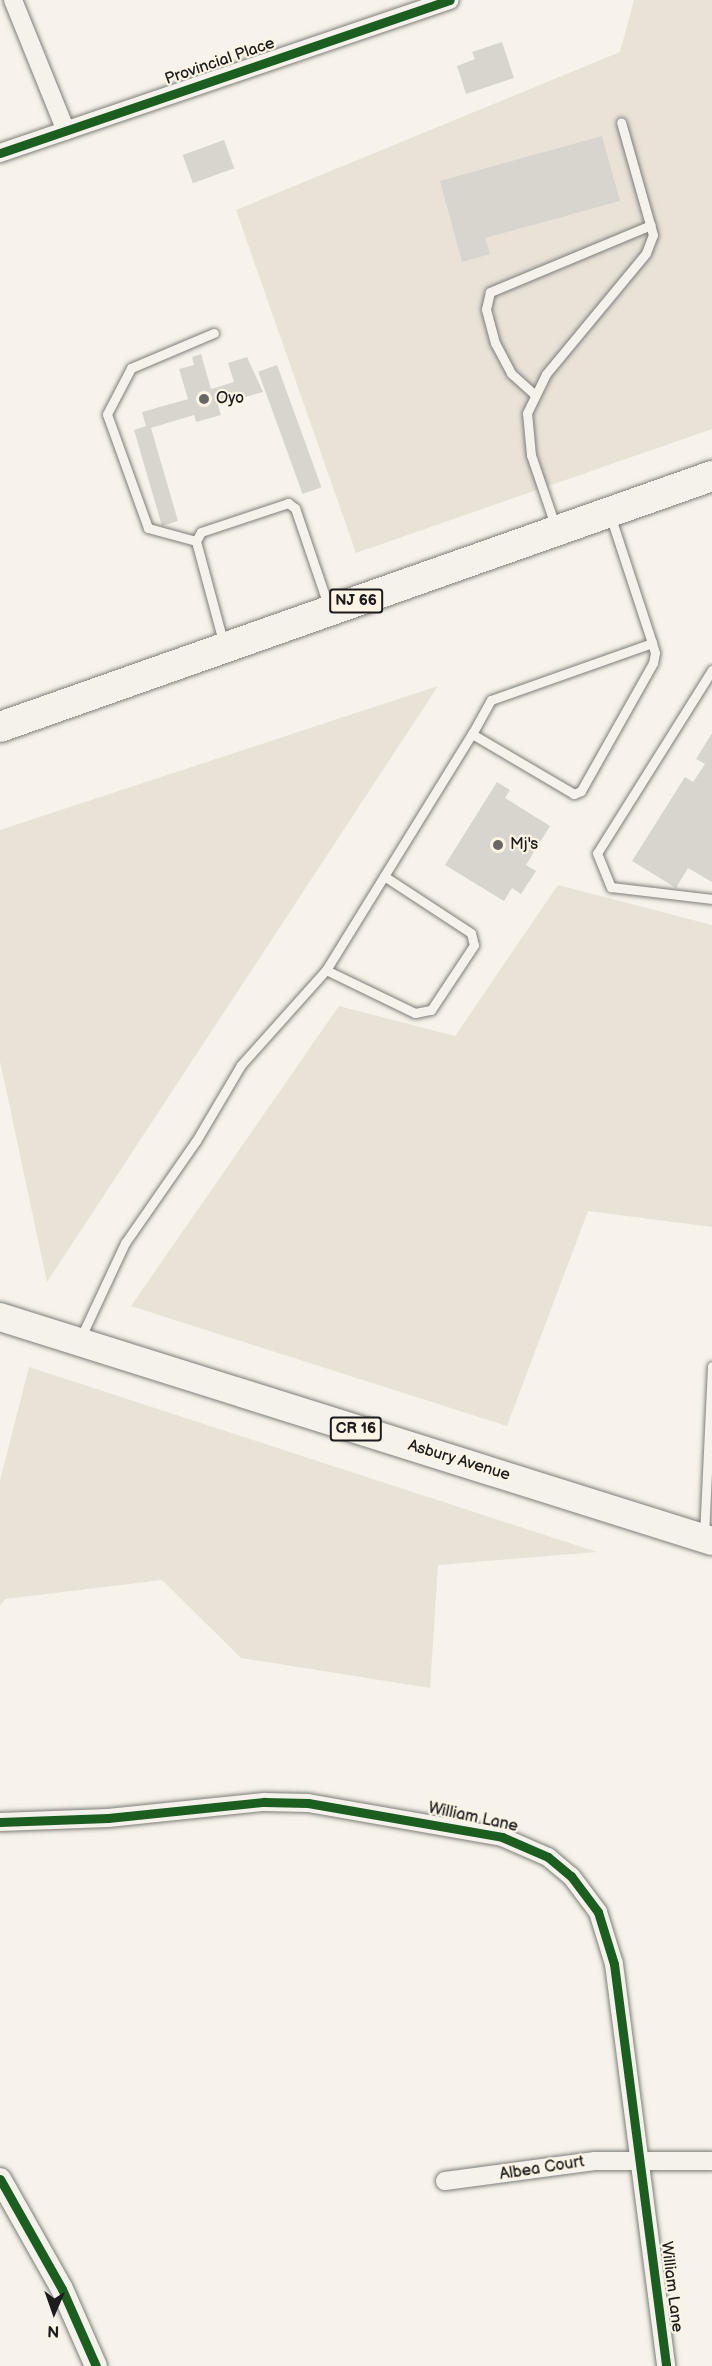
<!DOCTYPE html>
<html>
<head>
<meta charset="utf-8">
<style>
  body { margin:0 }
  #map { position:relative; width:712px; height:2366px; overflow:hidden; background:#f7f3ea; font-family:"Balsamiq Sans",sans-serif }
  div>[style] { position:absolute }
  .green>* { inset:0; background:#e8e2d7 }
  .building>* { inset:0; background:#d8d5cf; transform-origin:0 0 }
  .roads { filter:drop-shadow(0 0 2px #7f7d79) drop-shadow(0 0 2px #7f7d79) }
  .service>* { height:9px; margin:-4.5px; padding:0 4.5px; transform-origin:4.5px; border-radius:4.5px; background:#f5f2ec }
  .minor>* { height:18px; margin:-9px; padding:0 9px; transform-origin:9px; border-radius:9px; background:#f5f2ec }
  .tertiary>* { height:22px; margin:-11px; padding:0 11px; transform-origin:11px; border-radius:11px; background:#f5f2ec }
  .primary>* { height:28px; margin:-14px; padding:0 14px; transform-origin:14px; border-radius:14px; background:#f5f2ec }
  .trunk>* { height:30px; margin:-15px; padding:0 15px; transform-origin:15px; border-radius:15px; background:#f5f2ec }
  .cycleway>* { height:9px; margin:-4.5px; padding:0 4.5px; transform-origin:4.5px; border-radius:4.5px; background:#1b5e20 }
  .dots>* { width:16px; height:16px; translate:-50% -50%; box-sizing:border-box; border:3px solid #fcf5e5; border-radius:50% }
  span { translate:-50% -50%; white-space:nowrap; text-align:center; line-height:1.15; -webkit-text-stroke:4.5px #fcf5e5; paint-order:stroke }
  .shield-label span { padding:2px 4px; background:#fcf5e5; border:2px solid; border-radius:4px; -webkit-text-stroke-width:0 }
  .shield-label { font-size:15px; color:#1c1c1c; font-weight:700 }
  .street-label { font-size:16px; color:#1c1c1c }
  .poi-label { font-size:16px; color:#1c1c1c }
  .left { translate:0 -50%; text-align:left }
  .north { position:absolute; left:24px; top:2282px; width:60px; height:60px; -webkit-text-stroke:4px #fcf5e5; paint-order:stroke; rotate:182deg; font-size:16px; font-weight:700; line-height:24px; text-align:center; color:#1c1c1c }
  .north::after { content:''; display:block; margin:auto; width:21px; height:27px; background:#1c1c1c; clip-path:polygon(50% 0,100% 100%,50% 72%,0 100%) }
</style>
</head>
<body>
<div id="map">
  <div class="green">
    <i style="clip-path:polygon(634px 0,712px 0,712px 429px,356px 553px,236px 210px,620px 52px)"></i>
    <i style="clip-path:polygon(438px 686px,47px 1282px,0 1061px,0 830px)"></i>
    <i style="clip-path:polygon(558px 885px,712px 925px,712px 1227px,588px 1211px,507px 1426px,131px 1306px,339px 1006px,455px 1036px)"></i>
    <i style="clip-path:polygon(29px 1367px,597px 1552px,438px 1565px,430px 1688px,241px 1658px,162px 1580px,5px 1599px,0 1606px,0 1481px)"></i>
  </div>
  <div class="building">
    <i style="clip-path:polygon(502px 42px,514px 78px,466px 94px,457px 66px,475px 59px,472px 52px)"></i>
    <i style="clip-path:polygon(602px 136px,620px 201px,485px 238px,490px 254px,462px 262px,440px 181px)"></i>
    <i style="left:224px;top:140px;width:30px;height:44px;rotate:70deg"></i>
    <i style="clip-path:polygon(201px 354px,211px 389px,234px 382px,228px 363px,247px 357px,263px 392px,218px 405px,221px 415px,196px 422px,194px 415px,151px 428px,178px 521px,162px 526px,134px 430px,146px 426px,142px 412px,188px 399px,179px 369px,194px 365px,192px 357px)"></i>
    <i style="left:277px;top:365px;width:130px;height:20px;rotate:70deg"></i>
    <i style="clip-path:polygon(712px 733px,712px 882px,688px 868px,676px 888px,632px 861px,685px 777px,693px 782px,705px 764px,696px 759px)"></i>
    <i style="clip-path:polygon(497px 782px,510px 790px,505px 798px,550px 826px,526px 865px,536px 871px,521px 894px,512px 888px,504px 901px,445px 865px)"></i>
  </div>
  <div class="roads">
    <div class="service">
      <i style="left:534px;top:394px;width:31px;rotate:-138deg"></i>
      <i style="left:511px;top:373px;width:34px;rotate:-118deg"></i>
      <i style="left:495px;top:343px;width:35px;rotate:-105deg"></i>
      <i style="left:486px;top:309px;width:17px;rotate:-77deg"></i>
      <i style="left:490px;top:292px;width:174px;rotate:-22.6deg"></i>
      <i style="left:610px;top:515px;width:135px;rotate:71.8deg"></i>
      <i style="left:652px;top:643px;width:10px;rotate:73deg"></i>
      <i style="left:655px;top:653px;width:10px;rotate:101deg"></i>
      <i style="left:653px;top:663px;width:147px;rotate:119.4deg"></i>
      <i style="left:581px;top:791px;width:8px;rotate:157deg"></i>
      <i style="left:574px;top:794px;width:118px;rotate:-149.5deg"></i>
      <i style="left:472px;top:734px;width:39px;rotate:-61deg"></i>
      <i style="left:491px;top:700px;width:171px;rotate:-19.5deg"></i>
      <i style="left:556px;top:528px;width:77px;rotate:-108.9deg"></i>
      <i style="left:531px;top:455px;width:42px;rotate:-95.4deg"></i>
      <i style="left:527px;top:413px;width:43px;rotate:-64deg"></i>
      <i style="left:546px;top:374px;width:157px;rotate:-50.4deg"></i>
      <i style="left:646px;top:253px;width:19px;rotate:-69deg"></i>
      <i style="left:653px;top:235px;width:117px;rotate:-105.8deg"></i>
      <i style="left:196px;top:541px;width:50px;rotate:-164.8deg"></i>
      <i style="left:148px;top:528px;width:121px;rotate:-109.8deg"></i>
      <i style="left:107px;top:414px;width:52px;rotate:-62.4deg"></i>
      <i style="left:131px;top:368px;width:90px;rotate:-22.9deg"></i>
      <i style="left:224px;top:645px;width:108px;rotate:-105.1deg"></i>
      <i style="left:196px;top:541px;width:10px;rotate:-61deg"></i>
      <i style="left:201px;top:532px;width:92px;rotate:-18.4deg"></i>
      <i style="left:288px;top:503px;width:9px;rotate:36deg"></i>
      <i style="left:295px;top:508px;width:106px;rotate:71.2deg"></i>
      <i style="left:712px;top:670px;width:216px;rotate:122.1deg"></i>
      <i style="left:597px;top:853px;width:37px;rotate:68deg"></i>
      <i style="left:611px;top:887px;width:102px;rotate:6.8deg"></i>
      <i style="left:326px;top:970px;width:99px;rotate:25.8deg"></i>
      <i style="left:415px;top:1013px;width:16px;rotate:-11deg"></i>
      <i style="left:431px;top:1010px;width:78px;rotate:-56.5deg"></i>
      <i style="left:474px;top:945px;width:12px;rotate:-104deg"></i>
      <i style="left:471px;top:933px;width:104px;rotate:-146.8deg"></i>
      <i style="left:80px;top:1339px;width:106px;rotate:-64.9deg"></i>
      <i style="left:125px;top:1243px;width:124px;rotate:-55.2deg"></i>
      <i style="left:196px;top:1141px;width:88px;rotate:-59.4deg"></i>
      <i style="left:241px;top:1065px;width:127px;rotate:-48.2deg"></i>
      <i style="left:326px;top:970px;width:278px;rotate:-58.3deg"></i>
      <i style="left:704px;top:1536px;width:170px;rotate:-87.3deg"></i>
    </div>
    <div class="minor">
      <i style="left:13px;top:0;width:141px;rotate:68deg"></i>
      <i style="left:0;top:153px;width:475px;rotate:-18.8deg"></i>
      <i style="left:0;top:1822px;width:108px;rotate:-2.1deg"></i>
      <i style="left:108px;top:1818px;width:157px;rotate:-5.9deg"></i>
      <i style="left:264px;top:1802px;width:44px;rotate:1.3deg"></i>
      <i style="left:308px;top:1803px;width:197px;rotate:9.9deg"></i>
      <i style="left:502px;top:1837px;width:50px;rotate:23.5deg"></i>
      <i style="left:548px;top:1857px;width:30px;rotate:40deg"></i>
      <i style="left:571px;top:1876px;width:45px;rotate:53.1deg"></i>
      <i style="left:598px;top:1912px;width:54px;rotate:72.9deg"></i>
      <i style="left:614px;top:1964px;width:405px;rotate:82.6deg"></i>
      <i style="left:445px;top:2181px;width:151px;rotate:-7.6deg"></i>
      <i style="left:595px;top:2161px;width:117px"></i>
    </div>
    <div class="tertiary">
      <i style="left:0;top:2179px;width:126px;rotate:60.6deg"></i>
      <i style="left:62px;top:2289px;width:84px;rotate:66.2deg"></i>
    </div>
    <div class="primary">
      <i style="left:0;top:1317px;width:746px;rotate:17.46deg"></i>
    </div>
    <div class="trunk">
      <i style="left:0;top:727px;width:755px;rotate:-19.42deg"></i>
    </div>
  </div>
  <div class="cycleway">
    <i style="left:0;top:153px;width:475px;rotate:-18.8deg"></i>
    <i style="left:0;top:1822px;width:108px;rotate:-2.1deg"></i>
    <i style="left:108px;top:1818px;width:157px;rotate:-5.9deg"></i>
    <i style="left:264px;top:1802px;width:44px;rotate:1.3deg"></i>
    <i style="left:308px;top:1803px;width:197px;rotate:9.9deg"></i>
    <i style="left:502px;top:1837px;width:50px;rotate:23.5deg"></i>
    <i style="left:548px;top:1857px;width:30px;rotate:40deg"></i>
    <i style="left:571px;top:1876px;width:45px;rotate:53.1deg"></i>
    <i style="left:598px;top:1912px;width:54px;rotate:72.9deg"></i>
    <i style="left:614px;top:1964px;width:405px;rotate:82.6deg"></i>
    <i style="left:0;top:2179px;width:126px;rotate:60.6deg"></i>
    <i style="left:62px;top:2289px;width:84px;rotate:66.2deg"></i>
  </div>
  <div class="dots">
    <i style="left:204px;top:399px;background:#696764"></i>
    <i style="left:498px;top:845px;background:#696764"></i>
  </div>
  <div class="shield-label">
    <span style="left:356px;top:601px">NJ 66</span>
    <span style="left:356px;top:1429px">CR 16</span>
  </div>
  <div class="street-label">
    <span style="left:220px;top:62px;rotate:-19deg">Provincial Place</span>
    <span style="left:459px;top:1461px;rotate:17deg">Asbury Avenue</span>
    <span style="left:473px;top:1818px;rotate:12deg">William Lane</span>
    <span style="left:542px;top:2169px;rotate:-9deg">Albea Court</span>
    <span style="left:671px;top:2287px;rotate:83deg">William Lane</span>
  </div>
  <div class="poi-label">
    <span class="left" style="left:216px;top:399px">Oyo</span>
    <span class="left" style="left:510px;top:845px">Mj's</span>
  </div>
  <div class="north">N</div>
</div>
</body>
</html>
